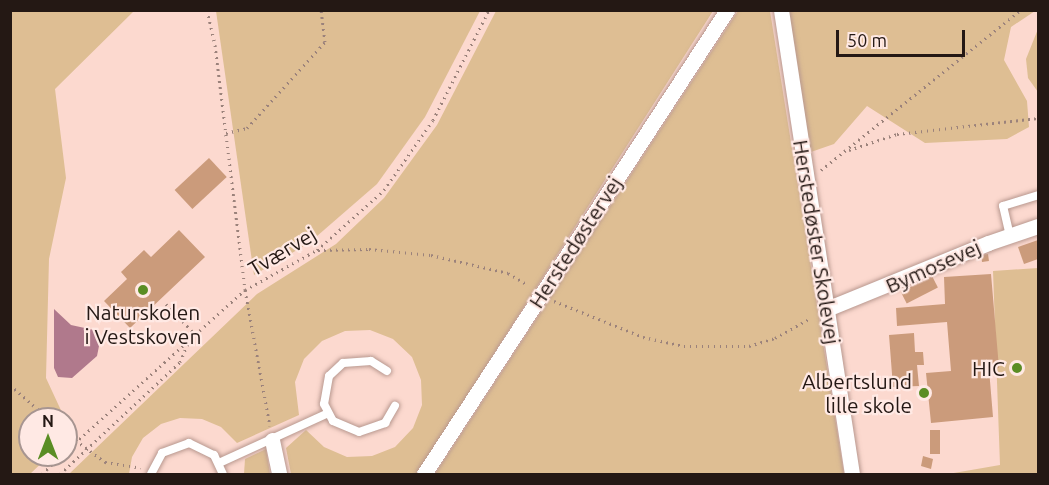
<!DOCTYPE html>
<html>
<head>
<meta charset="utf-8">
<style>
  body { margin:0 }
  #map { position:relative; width:1049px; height:485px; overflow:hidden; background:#fcd9cf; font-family:Ubuntu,sans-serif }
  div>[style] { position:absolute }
  .green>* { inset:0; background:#debe93 }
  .water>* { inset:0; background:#b0798c }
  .building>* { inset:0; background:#cb9b7b; transform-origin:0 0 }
  .path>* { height:3px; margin-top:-1.5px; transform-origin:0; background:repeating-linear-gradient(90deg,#9b827b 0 1.5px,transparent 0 6px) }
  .roads { filter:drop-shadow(0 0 2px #b8988f) drop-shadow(0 0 2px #b8988f) }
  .service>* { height:8px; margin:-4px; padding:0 4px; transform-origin:4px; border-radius:4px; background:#fff }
  .minor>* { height:15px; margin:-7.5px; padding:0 7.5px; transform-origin:7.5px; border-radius:7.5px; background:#fff }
  .dots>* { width:16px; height:16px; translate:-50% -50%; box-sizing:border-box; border:3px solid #ffe9e4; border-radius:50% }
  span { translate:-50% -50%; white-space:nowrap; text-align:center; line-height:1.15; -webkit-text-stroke:4.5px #ffe9e4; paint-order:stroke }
  .street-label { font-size:21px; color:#241814 }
  .poi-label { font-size:21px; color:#241814 }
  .right { translate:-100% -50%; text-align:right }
  .frame { position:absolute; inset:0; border:12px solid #241814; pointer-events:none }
  .north { position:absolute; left:18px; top:407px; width:60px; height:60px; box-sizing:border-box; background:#ffe9e4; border:2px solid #a79591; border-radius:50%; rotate:0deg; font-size:16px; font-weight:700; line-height:24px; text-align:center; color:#241814 }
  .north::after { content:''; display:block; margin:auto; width:21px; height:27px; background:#5a8d24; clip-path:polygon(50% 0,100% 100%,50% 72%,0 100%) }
  .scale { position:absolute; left:836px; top:30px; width:129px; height:27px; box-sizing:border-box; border:3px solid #241814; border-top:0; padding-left:8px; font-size:18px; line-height:21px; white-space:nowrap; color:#241814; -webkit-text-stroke:4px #ffe9e4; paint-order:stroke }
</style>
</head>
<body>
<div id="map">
  <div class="green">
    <i style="clip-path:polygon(10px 11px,134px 11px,55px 89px,66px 178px,49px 259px,46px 378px,65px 419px,30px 419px,30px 455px,50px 455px,30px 474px,10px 474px)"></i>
    <i style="clip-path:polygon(216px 11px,480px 11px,425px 117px,377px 184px,309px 243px,254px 275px)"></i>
    <i style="clip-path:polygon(496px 11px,713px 11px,417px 474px,291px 474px,286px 448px,306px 430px,324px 447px,347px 457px,372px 456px,395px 447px,413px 428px,422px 405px,421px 380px,412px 357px,393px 339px,370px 330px,345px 331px,322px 341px,304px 359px,295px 382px,299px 415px,237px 443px,221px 427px,202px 419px,180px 418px,161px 424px,143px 438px,132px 457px,129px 474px,69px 474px,257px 294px,336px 244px,384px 198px,437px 125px)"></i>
    <i style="clip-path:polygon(738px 11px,770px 11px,844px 474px,435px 474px)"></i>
    <i style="clip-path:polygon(783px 11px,1035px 11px,1011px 27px,1004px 60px,1027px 101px,1029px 127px,1007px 139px,925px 143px,867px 106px,834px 144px,808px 153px)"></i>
    <i style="clip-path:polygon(1038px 29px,1038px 92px,1028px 78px,1026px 59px)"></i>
    <i style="clip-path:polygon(1038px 268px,1038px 474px,948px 474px,1000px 465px,993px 271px)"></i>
    <i style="clip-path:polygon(266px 449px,270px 474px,244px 474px,245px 459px)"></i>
  </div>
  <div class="water">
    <i style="clip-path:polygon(54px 309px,71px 325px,94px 330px,100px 341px,97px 356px,72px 378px,58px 377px,54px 368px)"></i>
  </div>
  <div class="building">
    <i style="left:209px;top:158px;width:26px;height:47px;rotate:47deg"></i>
    <i style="clip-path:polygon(179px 230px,205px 257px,130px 328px,104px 301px,127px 279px,121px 272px,144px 250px,151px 257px)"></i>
    <i style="clip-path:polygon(1038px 240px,1038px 259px,1024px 264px,1018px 247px)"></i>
    <i style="left:988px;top:254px;width:7px;height:7px;rotate:82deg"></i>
    <i style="clip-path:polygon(991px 274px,999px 368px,989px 369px,993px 417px,931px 423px,926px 373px,951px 371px,947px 322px,897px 326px,896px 308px,945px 304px,944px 277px)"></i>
    <i style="left:932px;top:276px;width:13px;height:35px;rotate:63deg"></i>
    <i style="clip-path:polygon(914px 333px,915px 352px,923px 352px,924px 365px,917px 365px,919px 386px,893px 387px,889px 335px)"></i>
    <i style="left:930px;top:430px;width:10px;height:24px"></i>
    <i style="clip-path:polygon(923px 456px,933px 459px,931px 469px,921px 466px)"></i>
  </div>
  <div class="path">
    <i style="left:207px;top:10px;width:36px;rotate:77deg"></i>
    <i style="left:215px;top:45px;width:247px;rotate:83deg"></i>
    <i style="left:245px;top:290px;width:138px;rotate:79.6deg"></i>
    <i style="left:226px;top:133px;width:22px;rotate:-13deg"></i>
    <i style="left:247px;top:128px;width:116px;rotate:-47.8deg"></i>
    <i style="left:325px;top:42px;width:32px;rotate:-97deg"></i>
    <i style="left:849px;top:150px;width:51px;rotate:-18.4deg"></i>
    <i style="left:897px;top:134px;width:142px;rotate:-6.5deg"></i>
    <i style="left:821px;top:170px;width:256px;rotate:-38.7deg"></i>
    <i style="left:318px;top:250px;width:51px;rotate:-1.1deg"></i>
    <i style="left:369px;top:249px;width:62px;rotate:5.5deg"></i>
    <i style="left:431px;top:255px;width:79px;rotate:13.2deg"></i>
    <i style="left:508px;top:273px;width:23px;rotate:31deg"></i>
    <i style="left:554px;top:301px;width:96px;rotate:22deg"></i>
    <i style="left:643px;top:337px;width:42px;rotate:12.4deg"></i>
    <i style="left:684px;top:346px;width:65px"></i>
    <i style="left:749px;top:346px;width:27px;rotate:-17deg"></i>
    <i style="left:775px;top:338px;width:41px;rotate:-29.1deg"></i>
    <i style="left:166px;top:304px;width:42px;rotate:46deg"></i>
    <i style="left:10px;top:385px;width:52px;rotate:41.1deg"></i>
    <i style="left:66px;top:433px;width:49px;rotate:36.6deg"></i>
    <i style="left:105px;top:462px;width:36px;rotate:9deg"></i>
    <i style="left:66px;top:451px;width:241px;rotate:-42deg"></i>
    <i style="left:245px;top:290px;width:82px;rotate:-29.1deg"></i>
    <i style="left:317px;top:250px;width:90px;rotate:-41.8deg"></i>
    <i style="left:384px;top:190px;width:85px;rotate:-55deg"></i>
    <i style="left:433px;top:120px;width:123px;rotate:-63deg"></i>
    <i style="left:42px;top:474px;width:28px;rotate:-44deg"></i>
    <i style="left:60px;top:474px;width:164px;rotate:-43deg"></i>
    <i style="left:180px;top:362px;width:25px;rotate:-67deg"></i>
  </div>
  <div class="roads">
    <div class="service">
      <i style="left:1010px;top:236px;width:31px;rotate:-103deg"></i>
      <i style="left:1003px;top:206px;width:37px;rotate:-17deg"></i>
      <i style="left:387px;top:371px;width:19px;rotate:-148deg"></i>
      <i style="left:371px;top:361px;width:28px;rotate:176deg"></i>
      <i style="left:343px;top:363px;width:19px;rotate:137deg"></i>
      <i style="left:329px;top:376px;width:28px;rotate:100deg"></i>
      <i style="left:324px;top:404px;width:19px;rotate:62deg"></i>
      <i style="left:333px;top:421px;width:28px;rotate:23deg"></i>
      <i style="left:359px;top:432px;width:28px;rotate:-19deg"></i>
      <i style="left:385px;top:423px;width:20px;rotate:-60deg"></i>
      <i style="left:219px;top:463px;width:120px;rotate:-24.6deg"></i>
      <i style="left:151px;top:474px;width:24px;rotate:-62deg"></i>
      <i style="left:162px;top:453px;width:29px;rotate:-20deg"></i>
      <i style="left:189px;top:443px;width:28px;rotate:26deg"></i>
      <i style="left:214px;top:455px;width:21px;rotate:65deg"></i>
    </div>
    <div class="minor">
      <i style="left:781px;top:10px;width:469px;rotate:81.3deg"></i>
      <i style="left:829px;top:308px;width:172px;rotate:-22.2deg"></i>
      <i style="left:988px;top:243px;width:53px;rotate:-18.8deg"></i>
      <i style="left:272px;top:440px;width:35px;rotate:78deg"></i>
      <i style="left:424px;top:474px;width:554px;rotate:-56.85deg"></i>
    </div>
  </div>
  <div class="dots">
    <i style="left:143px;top:290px;background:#5a8d24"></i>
    <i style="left:1017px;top:368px;background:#5a8d24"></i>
    <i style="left:924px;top:393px;background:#5a8d24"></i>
  </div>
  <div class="street-label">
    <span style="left:575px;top:242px;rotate:-57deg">Herstedøstervej</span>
    <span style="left:817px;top:242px;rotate:81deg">Herstedøster Skolevej</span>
    <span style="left:282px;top:251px;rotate:-31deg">Tværvej</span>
    <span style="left:933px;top:266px;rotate:-24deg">Bymosevej</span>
  </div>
  <div class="poi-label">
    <span style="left:143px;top:324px">Naturskolen<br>i Vestskoven</span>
    <span class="right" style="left:1005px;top:368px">HIC</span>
    <span class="right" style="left:912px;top:393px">Albertslund<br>lille skole</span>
  </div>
  <div class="frame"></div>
  <div class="north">N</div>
  <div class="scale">50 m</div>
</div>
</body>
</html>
